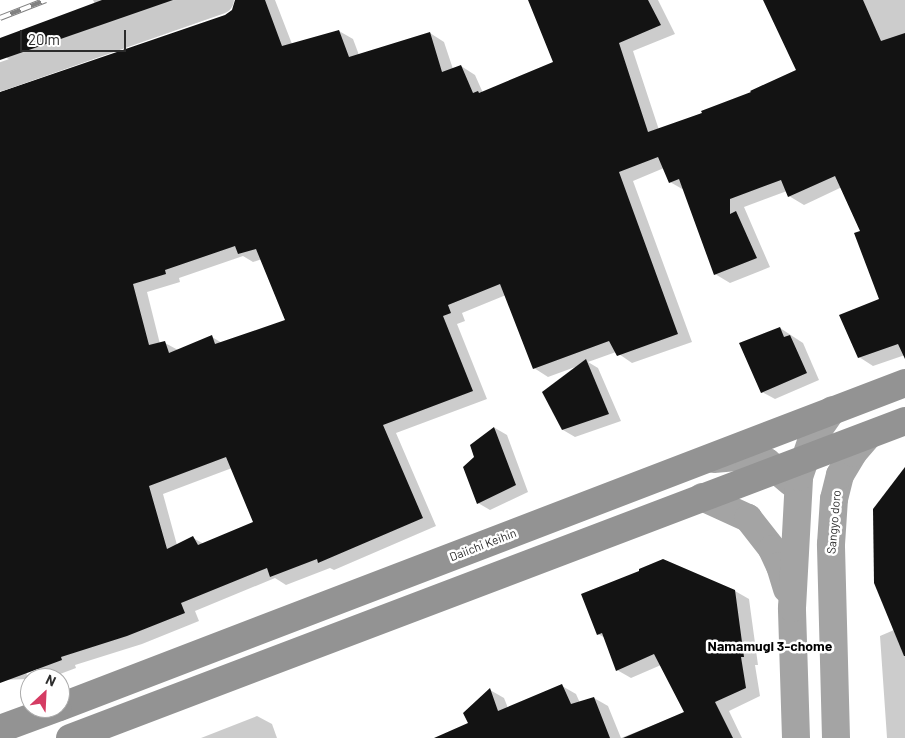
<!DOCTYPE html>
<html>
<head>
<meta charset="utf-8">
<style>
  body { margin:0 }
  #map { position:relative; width:905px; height:738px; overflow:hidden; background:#fff; font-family:Barlow,sans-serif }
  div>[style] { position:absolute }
  .shadow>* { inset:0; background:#0003 }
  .building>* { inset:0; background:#131313 }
  .minor>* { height:28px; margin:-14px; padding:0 14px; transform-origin:14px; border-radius:14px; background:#c9c9c9 }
  .major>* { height:28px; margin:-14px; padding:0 14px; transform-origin:14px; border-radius:14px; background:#a4a4a4 }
  .highway>* { height:28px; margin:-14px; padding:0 14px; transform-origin:14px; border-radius:14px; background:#939393 }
  .rail>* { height:5.5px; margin-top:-2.75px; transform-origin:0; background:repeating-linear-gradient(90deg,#fff 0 11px,#818181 0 22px); box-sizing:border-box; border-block:1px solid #818181 }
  span { translate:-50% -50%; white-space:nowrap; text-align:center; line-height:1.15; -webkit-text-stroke:5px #fff; paint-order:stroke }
  .street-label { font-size:12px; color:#2c2c2c }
  .neighbourhood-label { font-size:14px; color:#000; font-weight:700 }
  .north { position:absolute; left:20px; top:668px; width:50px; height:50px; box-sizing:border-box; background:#fff; border:1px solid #ababab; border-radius:50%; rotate:25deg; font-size:14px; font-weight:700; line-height:20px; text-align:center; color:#2c2c2c }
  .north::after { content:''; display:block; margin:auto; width:18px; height:22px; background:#d53c63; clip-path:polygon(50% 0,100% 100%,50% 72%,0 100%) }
  .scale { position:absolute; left:20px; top:30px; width:106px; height:22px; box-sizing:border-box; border:2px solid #2c2c2c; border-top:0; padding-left:6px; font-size:15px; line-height:18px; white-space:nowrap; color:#2c2c2c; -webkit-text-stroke:4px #fff; paint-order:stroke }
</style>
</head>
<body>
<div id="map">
  <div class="shadow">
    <i style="clip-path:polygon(93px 0,210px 0,21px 66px,7px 58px,0 39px,95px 4px)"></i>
    <i style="clip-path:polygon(evenodd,236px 0,275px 0,292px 44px,339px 31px,353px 39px,359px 55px,430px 33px,444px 42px,453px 69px,461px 66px,475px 75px,483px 93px,554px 63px,529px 0,658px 0,675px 34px,633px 51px,659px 130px,753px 93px,797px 71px,765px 0,905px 0,905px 355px,873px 366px,859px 357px,880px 299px,861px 232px,842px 187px,804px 205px,789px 196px,787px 191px,744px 207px,770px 267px,730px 283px,715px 274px,684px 190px,670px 182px,664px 168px,633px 181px,692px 342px,632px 363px,616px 352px,588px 362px,598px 368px,621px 421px,575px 437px,563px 430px,578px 366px,548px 377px,534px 368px,506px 295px,462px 313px,465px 321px,457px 324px,487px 399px,396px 433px,436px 526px,334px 570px,330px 568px,286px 585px,275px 578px,195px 611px,199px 621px,142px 644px,75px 665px,76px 668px,52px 677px,37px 669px,25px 637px,27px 679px,0 680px,0 93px,226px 16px,232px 11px,236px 0,243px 256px,253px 262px,262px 259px,287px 321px,222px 343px,212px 337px,178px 350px,165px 343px,160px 344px,147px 292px,180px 282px,179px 278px,243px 256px,236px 0,232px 468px,255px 523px,204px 544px,193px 538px,177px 545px,163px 494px,232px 468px)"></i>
    <i style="clip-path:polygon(780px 328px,803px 343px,819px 380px,775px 399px,762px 392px)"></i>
    <i style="clip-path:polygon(495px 428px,507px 435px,528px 492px,490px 510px,478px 503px,476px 457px,471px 445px)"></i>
    <i style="clip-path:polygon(905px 469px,905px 738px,887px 738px,880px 636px,894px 630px)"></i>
    <i style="clip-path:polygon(735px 591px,749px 599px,758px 665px,755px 665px,760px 696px,729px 711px,742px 738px,621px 738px,686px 712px,661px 665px,631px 678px,617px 670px,605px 638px,598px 634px,582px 595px)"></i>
    <i style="clip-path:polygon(562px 686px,576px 694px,580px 703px,594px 698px,608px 706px,621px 738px,475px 738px,490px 690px,504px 698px,508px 708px)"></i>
    <i style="clip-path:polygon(257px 716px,272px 724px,277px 738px,201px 738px)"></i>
  </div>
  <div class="building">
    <i style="clip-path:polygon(102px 0,173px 0,0 60px,0 38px)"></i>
    <i style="clip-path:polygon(evenodd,235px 0,265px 0,282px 46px,339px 30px,349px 57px,430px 32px,442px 72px,461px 65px,473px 93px,478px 91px,479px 93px,553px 62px,528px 0,648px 0,661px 25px,619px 43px,648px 132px,702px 113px,701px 111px,751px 92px,750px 91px,796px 70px,763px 0,863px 0,881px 41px,905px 33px,905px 359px,898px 344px,858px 358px,839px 315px,879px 299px,854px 233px,860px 231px,835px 176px,788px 197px,781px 180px,730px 199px,730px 197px,730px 214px,736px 211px,757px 258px,714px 275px,679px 179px,669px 183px,658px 157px,619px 172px,678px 334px,617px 356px,609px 341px,533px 369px,500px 284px,448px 305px,451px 313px,443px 316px,473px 391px,383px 425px,423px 518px,318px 563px,317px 559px,270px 577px,267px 568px,181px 603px,185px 613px,127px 636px,61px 657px,62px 660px,0 683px,0 92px,225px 15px,232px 10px,235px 0,235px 246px,238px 254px,256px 249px,285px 320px,215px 344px,212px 335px,169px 353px,165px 341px,149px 345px,133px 284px,166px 274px,165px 270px,235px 246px,235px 0,226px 457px,253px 522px,198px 545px,193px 536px,167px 549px,149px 486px,226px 457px)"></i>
    <i style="clip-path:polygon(780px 327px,784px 337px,790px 335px,807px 373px,761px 393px,739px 343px)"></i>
    <i style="clip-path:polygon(586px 359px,609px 414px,562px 430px,542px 392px)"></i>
    <i style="clip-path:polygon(494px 427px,516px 485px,477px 504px,463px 467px,474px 457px,470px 445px)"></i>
    <i style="clip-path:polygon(905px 467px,905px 656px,904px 656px,874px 583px,873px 509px)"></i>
    <i style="clip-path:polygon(663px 559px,735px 590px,744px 657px,741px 657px,746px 688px,715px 702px,733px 738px,623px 738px,684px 712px,654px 654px,616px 671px,602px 633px,597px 635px,581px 594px,639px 571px,639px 569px)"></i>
    <i style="clip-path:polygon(562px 684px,571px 704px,594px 697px,610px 738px,434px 738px,468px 723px,463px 713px,490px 688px,498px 711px)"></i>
  </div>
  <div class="minor">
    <i style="left:0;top:77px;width:233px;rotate:-19.3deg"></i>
  </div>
  <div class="major">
    <i style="left:714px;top:459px;width:33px;rotate:-5deg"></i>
    <i style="left:747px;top:456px;width:21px;rotate:17deg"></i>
    <i style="left:767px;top:462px;width:31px;rotate:40deg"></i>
    <i style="left:702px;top:497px;width:51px;rotate:24.5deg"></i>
    <i style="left:748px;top:518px;width:39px;rotate:52deg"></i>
    <i style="left:772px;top:549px;width:19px;rotate:65deg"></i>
    <i style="left:780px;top:566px;width:24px;rotate:73deg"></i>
    <i style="left:796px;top:738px;width:130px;rotate:-91.8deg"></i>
    <i style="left:792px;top:608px;width:131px;rotate:-86.9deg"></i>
    <i style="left:799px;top:477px;width:40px;rotate:-71.1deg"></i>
    <i style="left:812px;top:439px;width:35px;rotate:-55deg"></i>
    <i style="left:836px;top:738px;width:194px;rotate:-91.5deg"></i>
    <i style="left:831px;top:544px;width:45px;rotate:-86.2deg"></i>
    <i style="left:834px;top:499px;width:25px;rotate:-76deg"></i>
    <i style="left:840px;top:475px;width:26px;rotate:-59deg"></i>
    <i style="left:853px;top:453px;width:23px;rotate:-49deg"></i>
  </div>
  <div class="highway">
    <i style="left:60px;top:707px;width:905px;rotate:-20.98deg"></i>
    <i style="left:0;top:729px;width:61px;rotate:-20.2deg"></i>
    <i style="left:70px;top:738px;width:893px;rotate:-20.79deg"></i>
  </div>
  <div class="rail">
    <i style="left:0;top:18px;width:49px;rotate:-21.4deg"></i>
  </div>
  <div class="street-label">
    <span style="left:834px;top:522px;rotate:-85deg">Sangyo doro</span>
    <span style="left:483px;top:545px;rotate:-21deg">Daiichi Keihin</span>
  </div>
  <div class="neighbourhood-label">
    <span style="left:770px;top:646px">Namamugi 3-chome</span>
  </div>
  <div class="north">N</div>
  <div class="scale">20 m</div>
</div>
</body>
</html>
